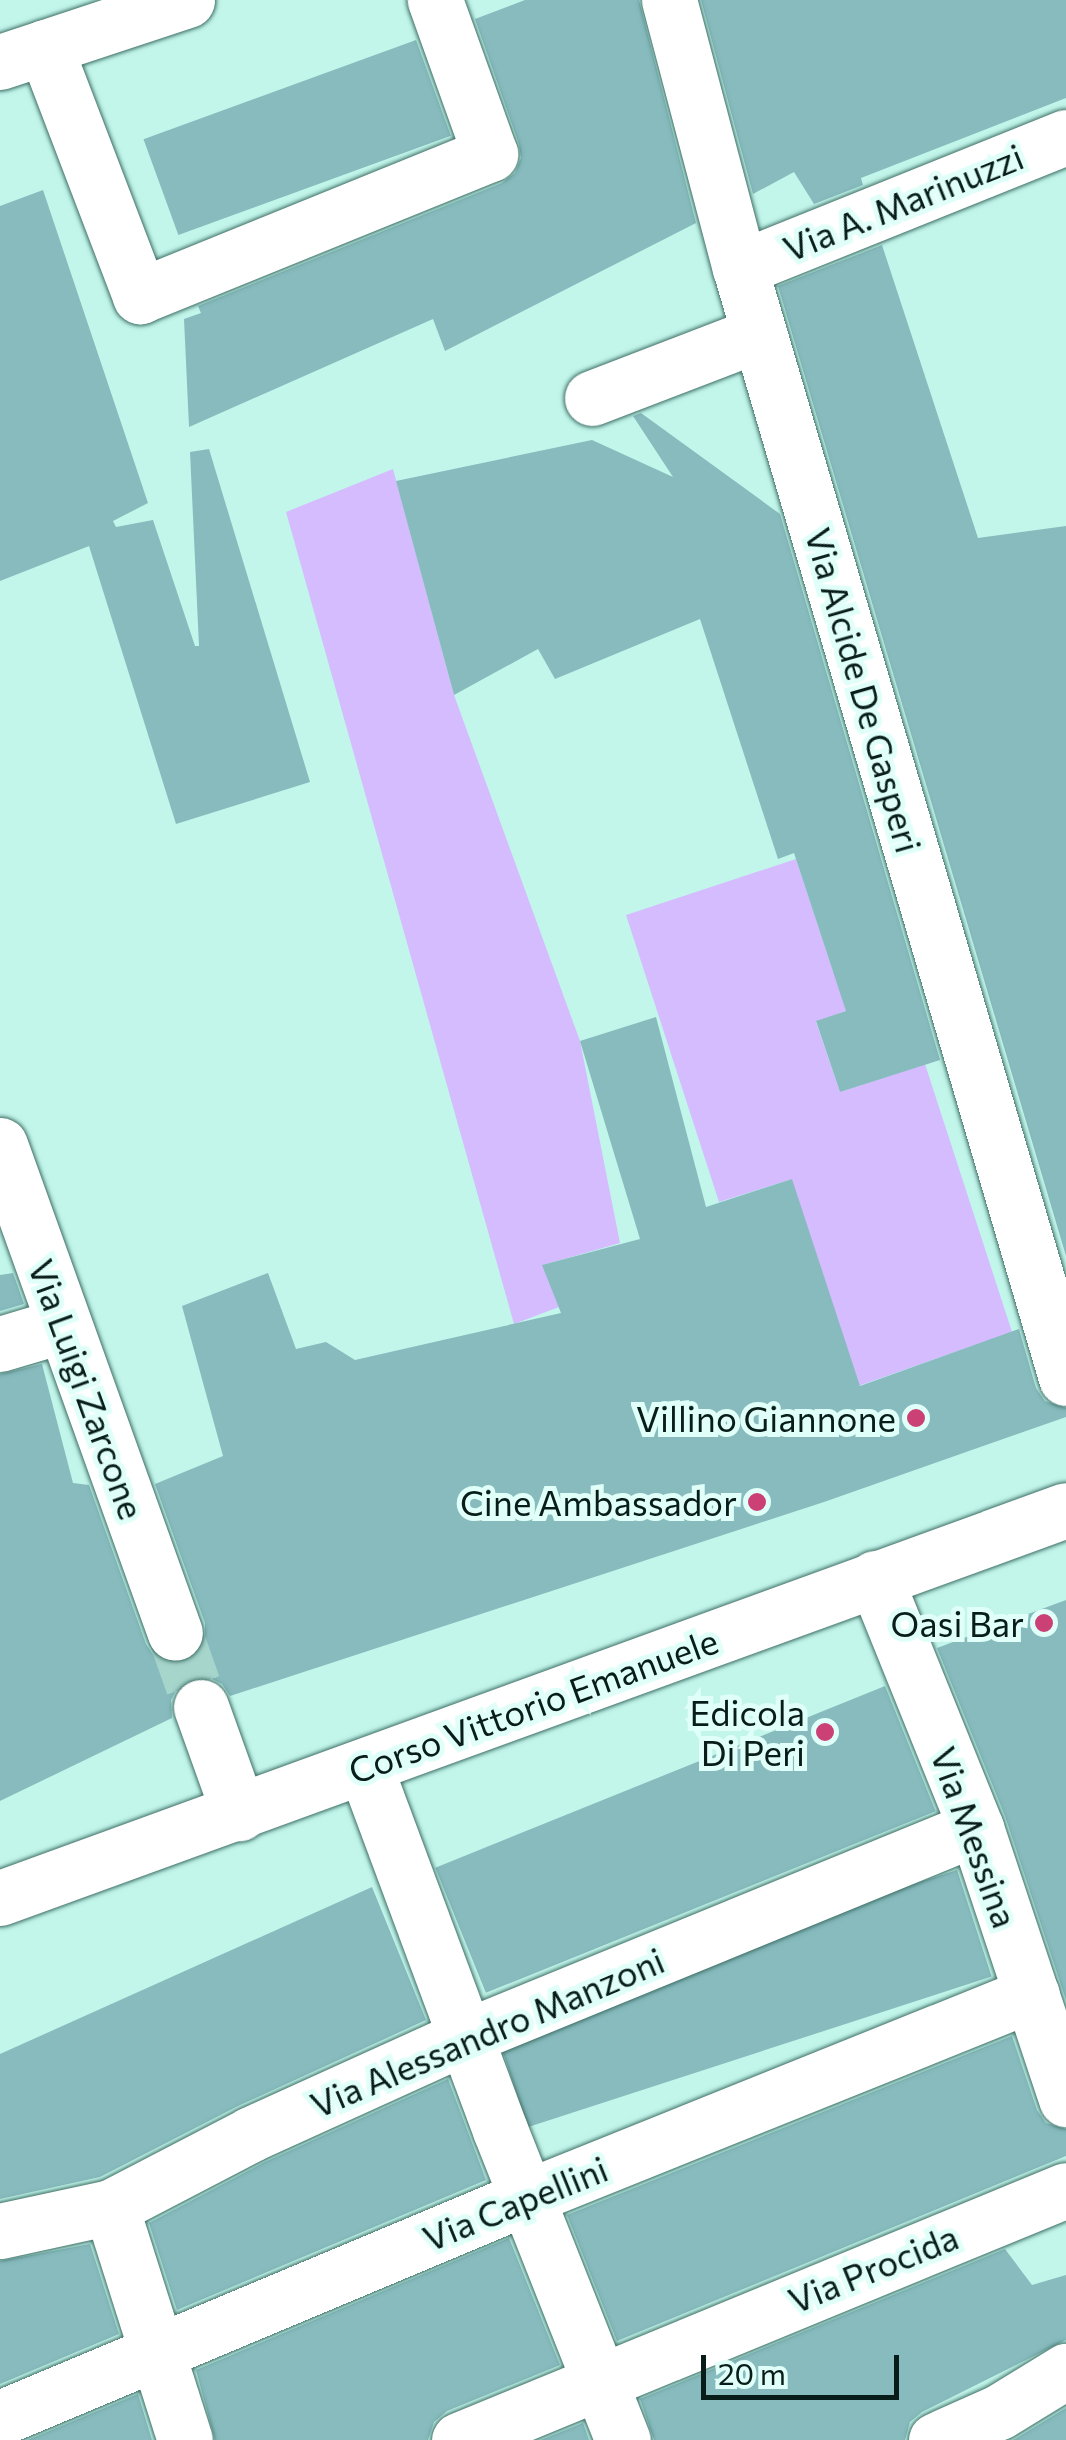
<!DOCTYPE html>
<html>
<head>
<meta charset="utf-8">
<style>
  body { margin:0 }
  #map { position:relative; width:1066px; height:2440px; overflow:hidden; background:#c2f6eb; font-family:Commissioner,sans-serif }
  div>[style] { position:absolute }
  .green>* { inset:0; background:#d4bcfe }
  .building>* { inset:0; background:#87bbbe; transform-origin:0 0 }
  .minor-tunnel>* { height:55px; margin-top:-27.5px; transform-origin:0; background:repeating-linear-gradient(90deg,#a6d5cc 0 55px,transparent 0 83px) }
  .roads { filter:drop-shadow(0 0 2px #3e6e65) drop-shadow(0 0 2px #3e6e65) }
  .minor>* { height:55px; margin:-27.5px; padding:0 27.5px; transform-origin:27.5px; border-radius:27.5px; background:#fff }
  .tertiary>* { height:55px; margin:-27.5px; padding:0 27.5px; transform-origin:27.5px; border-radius:27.5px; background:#fff }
  .secondary>* { height:55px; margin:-27.5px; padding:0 27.5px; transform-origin:27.5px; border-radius:27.5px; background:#fff }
  .dots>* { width:28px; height:28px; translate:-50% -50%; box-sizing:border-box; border:5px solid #e0fff8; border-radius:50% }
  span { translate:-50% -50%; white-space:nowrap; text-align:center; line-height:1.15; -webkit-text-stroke:10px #e0fff8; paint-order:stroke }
  .street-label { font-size:35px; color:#081d19 }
  .poi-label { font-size:35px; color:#081d19 }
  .right { translate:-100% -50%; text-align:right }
  .scale { position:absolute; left:701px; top:2355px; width:198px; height:45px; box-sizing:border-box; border:5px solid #081d19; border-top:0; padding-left:12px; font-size:30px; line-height:35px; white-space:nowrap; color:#081d19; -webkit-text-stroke:8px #e0fff8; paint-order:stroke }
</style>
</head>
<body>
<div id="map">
  <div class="green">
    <i style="clip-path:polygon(393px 469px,454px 695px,580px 1041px,620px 1243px,543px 1265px,559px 1307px,514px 1324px,286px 512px)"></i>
    <i style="clip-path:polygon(796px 859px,833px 971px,888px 952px,851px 1009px,816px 1022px,840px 1092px,925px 1064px,1012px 1332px,787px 1411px,792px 1179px,719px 1202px,626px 915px)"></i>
  </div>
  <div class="building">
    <i style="clip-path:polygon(525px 0,639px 0,696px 223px,445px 351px,433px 319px,189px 427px,184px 319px,201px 313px,198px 306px,502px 183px,515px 173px,521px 158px,519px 144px,475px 19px)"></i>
    <i style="clip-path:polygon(701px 0,1066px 0,1066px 98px,861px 178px,863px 185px,814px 204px,794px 172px,753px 194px)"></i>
    <i style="left:416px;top:40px;width:102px;height:290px;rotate:70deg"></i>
    <i style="clip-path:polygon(43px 190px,148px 503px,113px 521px,116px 527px,153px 520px,195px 646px,199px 646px,190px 452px,209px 449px,310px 782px,176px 824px,89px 546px,0 581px,0 206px)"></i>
    <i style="clip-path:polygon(882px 245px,978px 538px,1066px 526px,1066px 1256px,778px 286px)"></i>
    <i style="clip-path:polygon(641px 413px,780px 514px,940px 1060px,840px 1092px,816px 1021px,846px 1011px,794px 853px,778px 859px,700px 619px,555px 679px,538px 649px,454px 695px,396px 481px,592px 440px,673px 477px,633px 416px)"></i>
    <i style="clip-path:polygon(656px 1017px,706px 1207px,792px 1179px,860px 1386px,1019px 1329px,1036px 1388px,1045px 1401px,1066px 1408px,1066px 1417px,824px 1502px,230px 1696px,222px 1684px,208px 1677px,190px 1678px,177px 1688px,171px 1700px,172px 1718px,0 1801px,0 1374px,42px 1364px,73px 1483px,89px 1485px,146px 1644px,154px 1656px,168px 1663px,186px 1662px,199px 1652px,205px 1640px,205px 1623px,155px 1484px,223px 1456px,182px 1306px,268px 1273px,296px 1349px,326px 1342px,355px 1360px,561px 1313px,542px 1265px,640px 1239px,580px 1041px)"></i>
    <i style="clip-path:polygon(13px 1273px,24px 1304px,0 1311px,0 1275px)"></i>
    <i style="clip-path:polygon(1066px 1600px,1066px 2000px,1005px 1816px,937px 1648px)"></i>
    <i style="left:885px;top:1686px;width:135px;height:485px;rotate:68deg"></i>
    <i style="left:957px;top:1870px;width:112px;height:488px;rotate:72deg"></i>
    <i style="clip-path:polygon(372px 1887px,426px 2020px,238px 2106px,100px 2177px,0 2199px,0 2054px)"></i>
    <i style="clip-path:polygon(1012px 2036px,1037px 2110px,1046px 2123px,1066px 2129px,1066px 2156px,617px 2341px,567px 2215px)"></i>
    <i style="clip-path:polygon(448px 2079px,486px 2180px,177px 2310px,149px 2223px,265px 2162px)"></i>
    <i style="clip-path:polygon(509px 2238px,560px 2365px,447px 2411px,434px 2422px,428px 2440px,215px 2440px,196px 2370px)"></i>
    <i style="clip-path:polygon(90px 2244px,119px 2334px,0 2384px,0 2261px)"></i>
    <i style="clip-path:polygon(1005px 2249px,1032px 2285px,1066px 2275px,1066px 2340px,922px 2412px,910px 2422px,905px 2440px,654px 2440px,640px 2399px)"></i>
    <i style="clip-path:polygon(138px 2394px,152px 2440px,28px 2440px)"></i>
    <i style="clip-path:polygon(1066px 2408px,1066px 2440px,1013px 2440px,1015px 2439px)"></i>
    <i style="clip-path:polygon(583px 2423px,589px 2440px,541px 2440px)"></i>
  </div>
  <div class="minor-tunnel">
    <i style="left:175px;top:1633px;width:78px;rotate:70.6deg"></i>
  </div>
  <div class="roads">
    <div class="minor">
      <i style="left:45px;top:47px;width:267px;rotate:69.1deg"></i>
      <i style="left:140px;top:296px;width:378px;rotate:-22.1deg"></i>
      <i style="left:490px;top:154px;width:164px;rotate:-109.7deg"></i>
      <i style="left:740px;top:268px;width:351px;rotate:-21.9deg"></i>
      <i style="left:592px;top:398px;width:179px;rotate:-21deg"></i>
      <i style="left:0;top:1145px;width:518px;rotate:70.27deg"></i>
      <i style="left:0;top:1344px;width:67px;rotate:-16.5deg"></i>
      <i style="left:875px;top:1578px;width:270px;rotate:68deg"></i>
      <i style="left:976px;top:1828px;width:286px;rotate:71.6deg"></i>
      <i style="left:201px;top:1707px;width:113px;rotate:70.3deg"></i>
      <i style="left:365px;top:1767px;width:387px;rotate:69.6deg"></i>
      <i style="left:500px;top:2130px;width:334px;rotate:68.4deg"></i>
      <i style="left:111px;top:2207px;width:244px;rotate:72.4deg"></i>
      <i style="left:0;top:2231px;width:114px;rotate:-12.2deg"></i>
      <i style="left:111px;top:2207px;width:158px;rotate:-27.5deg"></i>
      <i style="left:251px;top:2134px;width:235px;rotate:-24.4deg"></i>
      <i style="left:465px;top:2037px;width:552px;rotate:-22.24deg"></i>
      <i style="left:0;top:2418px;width:571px;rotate:-22.75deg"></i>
      <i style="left:527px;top:2197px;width:544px;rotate:-21.9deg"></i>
      <i style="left:459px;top:2440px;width:656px;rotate:-22.38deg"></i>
      <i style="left:936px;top:2440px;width:69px;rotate:-24deg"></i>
      <i style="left:999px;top:2412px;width:79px;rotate:-31.5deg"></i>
    </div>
    <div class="tertiary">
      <i style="left:669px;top:0;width:277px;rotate:75.2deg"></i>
      <i style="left:740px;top:268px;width:1157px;rotate:73.63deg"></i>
      <i style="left:0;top:62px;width:197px;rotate:-18.3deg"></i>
    </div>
    <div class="secondary">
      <i style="left:0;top:1898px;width:1134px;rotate:-20deg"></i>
    </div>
  </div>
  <div class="dots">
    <i style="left:916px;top:1418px;background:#cb4176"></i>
    <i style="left:757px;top:1502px;background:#cb4176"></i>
    <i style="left:1044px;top:1623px;background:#cb4176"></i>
    <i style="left:825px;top:1732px;background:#cb4176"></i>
  </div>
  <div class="street-label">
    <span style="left:903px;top:202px;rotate:-22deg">Via A. Marinuzzi</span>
    <span style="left:864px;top:690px;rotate:74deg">Via Alcide De Gasperi</span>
    <span style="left:87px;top:1389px;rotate:70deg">Via Luigi Zarcone</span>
    <span style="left:533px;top:1705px;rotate:-20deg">Corso Vittorio Emanuele</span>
    <span style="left:975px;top:1837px;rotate:70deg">Via Messina</span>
    <span style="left:487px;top:2032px;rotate:-23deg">Via Alessandro Manzoni</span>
    <span style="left:515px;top:2203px;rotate:-22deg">Via Capellini</span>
    <span style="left:873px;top:2268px;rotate:-22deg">Via Procida</span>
  </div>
  <div class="poi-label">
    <span class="right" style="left:896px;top:1418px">Villino Giannone</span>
    <span class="right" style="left:737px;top:1502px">Cine Ambassador</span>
    <span class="right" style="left:1024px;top:1623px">Oasi Bar</span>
    <span class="right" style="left:805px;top:1732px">Edicola<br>Di Peri</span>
  </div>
  <div class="scale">20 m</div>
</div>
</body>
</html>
